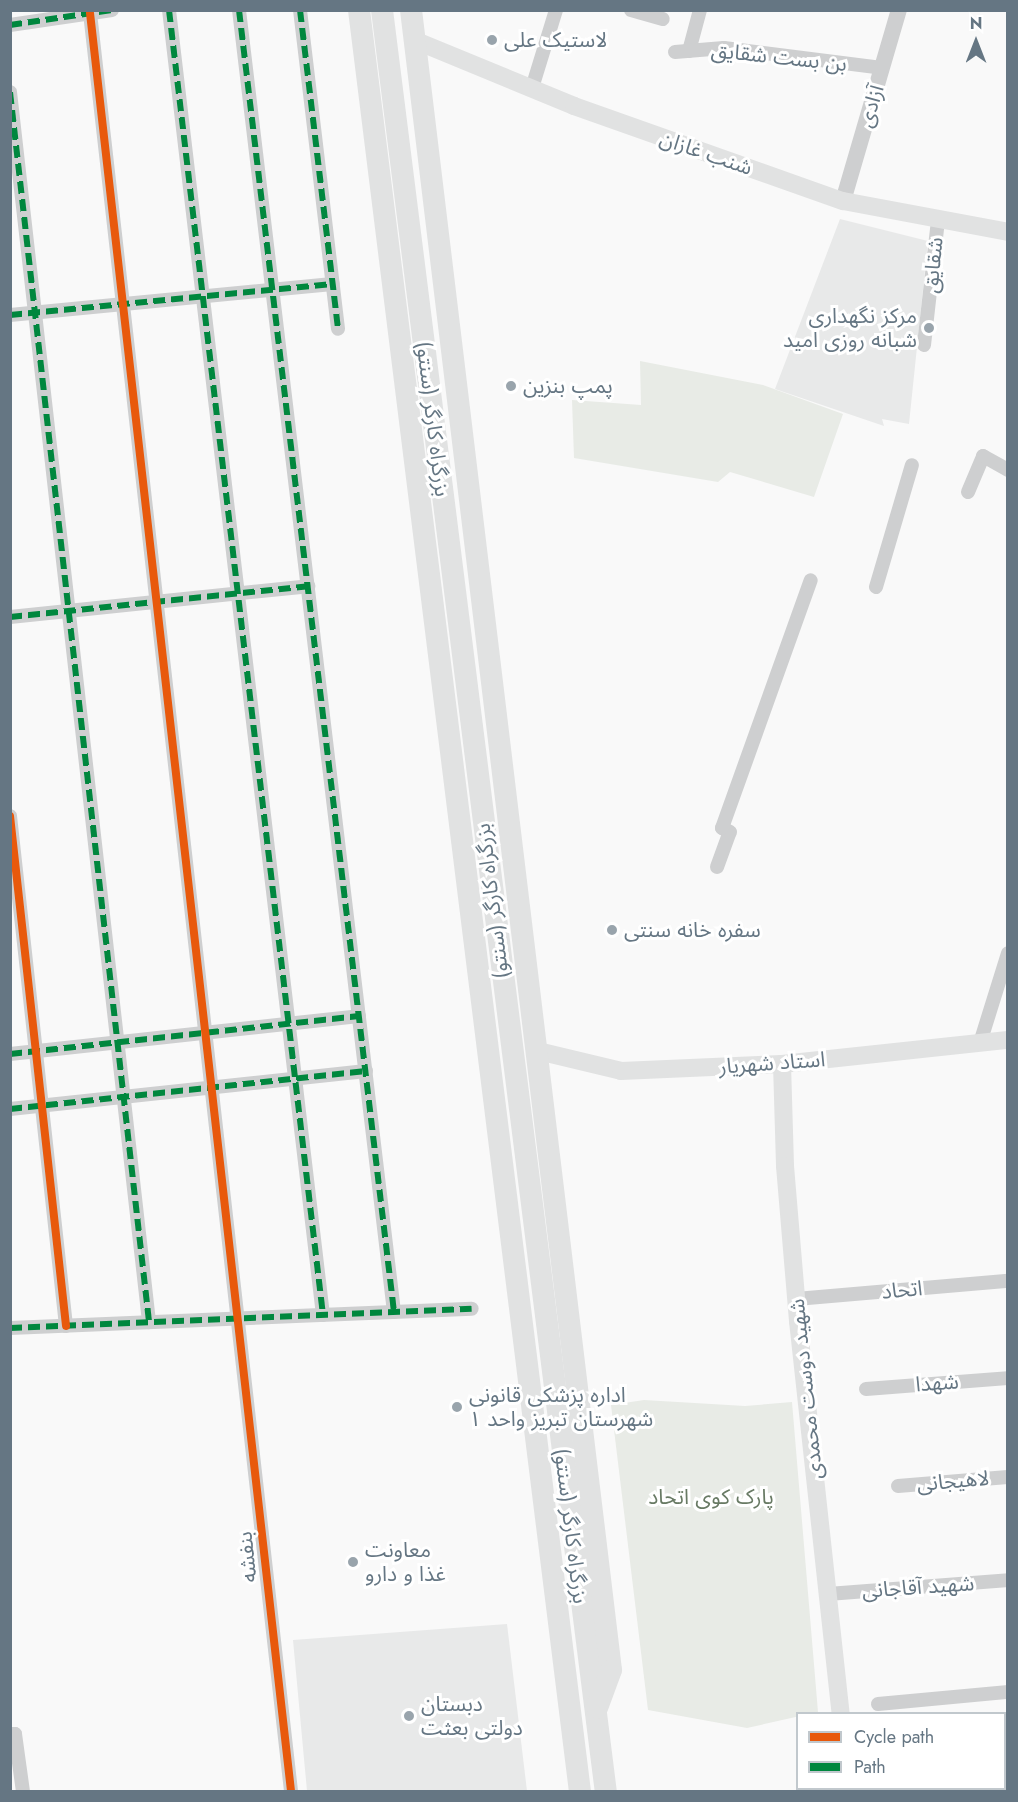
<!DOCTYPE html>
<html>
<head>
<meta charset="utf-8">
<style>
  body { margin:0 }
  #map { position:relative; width:1018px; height:1802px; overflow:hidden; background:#f9f9f9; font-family:Jost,"Noto Sans Arabic",sans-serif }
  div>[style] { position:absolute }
  .built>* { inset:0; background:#e8e9e9 }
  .green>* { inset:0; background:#e8ebe6 }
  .minor>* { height:14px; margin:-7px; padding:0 7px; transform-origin:7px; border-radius:7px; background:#cecfd0 }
  .tertiary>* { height:16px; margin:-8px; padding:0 8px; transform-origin:8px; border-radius:8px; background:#cecfd0 }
  .secondary>* { height:18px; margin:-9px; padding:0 9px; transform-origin:9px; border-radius:9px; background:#e1e2e2 }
  .trunk>* { height:22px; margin:-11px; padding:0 11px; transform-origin:11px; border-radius:11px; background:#e1e2e2 }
  .quiet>* { height:6px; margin-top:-3px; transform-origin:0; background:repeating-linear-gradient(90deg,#00873e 0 12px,transparent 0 18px) }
  .cycleway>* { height:8px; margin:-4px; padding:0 4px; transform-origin:4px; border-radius:4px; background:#e8590c }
  .dots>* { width:16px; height:16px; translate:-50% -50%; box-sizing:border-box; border:3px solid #fff; border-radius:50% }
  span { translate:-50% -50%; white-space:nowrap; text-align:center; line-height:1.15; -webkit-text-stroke:6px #fff; paint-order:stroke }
  .poi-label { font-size:21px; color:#657683 }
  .left { translate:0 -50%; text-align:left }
  .right { translate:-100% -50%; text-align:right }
  .street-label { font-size:21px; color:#657683 }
  .park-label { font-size:21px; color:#687a64 }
  .frame { position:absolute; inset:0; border:12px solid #657683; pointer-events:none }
  .legend { position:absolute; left:796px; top:1712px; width:210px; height:78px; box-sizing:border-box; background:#fff; border:2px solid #c1c8cd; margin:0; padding:8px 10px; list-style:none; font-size:18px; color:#657683 }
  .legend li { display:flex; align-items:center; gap:12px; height:30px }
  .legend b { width:30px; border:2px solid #c1c8cd }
  .north { position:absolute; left:946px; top:12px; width:60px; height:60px; -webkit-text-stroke:4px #fff; paint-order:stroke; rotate:0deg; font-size:16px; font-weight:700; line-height:24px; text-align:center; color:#657683 }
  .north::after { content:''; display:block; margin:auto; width:21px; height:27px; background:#657683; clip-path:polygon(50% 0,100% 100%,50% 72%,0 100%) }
</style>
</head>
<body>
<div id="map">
  <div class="built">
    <i style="clip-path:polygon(840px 219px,928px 241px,909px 424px,882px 419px,884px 426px,775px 389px)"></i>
    <i style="clip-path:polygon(507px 1624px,527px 1791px,307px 1791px,293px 1640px)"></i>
  </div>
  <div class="green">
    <i style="clip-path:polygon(640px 361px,763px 385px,843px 414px,814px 497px,730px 472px,718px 482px,574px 458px,572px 400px,641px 405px)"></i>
    <i style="clip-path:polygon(644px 1400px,745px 1406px,792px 1402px,818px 1712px,747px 1728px,648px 1710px,611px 1405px)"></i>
  </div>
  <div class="minor">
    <i style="left:169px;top:10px;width:1314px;rotate:83.27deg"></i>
    <i style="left:239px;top:10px;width:1311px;rotate:83.21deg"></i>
    <i style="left:300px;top:10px;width:321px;rotate:83.2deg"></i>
    <i style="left:631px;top:10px;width:33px;rotate:16deg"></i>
    <i style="left:90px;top:13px;width:1790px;rotate:83.55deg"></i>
    <i style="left:10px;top:25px;width:103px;rotate:-8.4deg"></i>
    <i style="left:689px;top:51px;width:42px;rotate:-75deg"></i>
    <i style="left:675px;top:52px;width:49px;rotate:-4.7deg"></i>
    <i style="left:724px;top:48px;width:159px;rotate:7.2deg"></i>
    <i style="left:532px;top:88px;width:82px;rotate:-72.9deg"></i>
    <i style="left:10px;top:92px;width:1238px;rotate:83.55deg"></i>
    <i style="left:10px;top:315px;width:324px;rotate:-5.5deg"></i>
    <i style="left:924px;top:345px;width:126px;rotate:-83.6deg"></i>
    <i style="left:968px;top:492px;width:39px;rotate:-67deg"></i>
    <i style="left:983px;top:456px;width:29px;rotate:29deg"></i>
    <i style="left:876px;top:587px;width:127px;rotate:-73.6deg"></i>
    <i style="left:10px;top:617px;width:300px;rotate:-5.9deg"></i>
    <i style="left:10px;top:816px;width:513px;rotate:83.73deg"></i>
    <i style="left:717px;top:867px;width:37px;rotate:-70deg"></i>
    <i style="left:730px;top:832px;width:9px;rotate:-153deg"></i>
    <i style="left:722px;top:828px;width:263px;rotate:-70.3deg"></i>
    <i style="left:980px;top:1043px;width:94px;rotate:-72.7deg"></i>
    <i style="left:10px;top:1054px;width:351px;rotate:-6.2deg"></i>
    <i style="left:10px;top:1109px;width:358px;rotate:-6.1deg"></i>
    <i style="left:796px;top:1299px;width:213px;rotate:-4.9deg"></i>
    <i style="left:10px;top:1328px;width:462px;rotate:-2.4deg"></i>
    <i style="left:866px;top:1389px;width:142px;rotate:-4.4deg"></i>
    <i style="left:898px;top:1486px;width:110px;rotate:-4.7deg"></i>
    <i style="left:828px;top:1594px;width:181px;rotate:-4.4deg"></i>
    <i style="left:878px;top:1704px;width:131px;rotate:-5.3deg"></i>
    <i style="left:10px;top:1734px;width:5px"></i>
    <i style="left:15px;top:1734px;width:59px;rotate:82.1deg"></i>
  </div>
  <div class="tertiary">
    <i style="left:843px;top:201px;width:199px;rotate:-73.7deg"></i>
  </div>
  <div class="secondary">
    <i style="left:414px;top:40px;width:173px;rotate:22.4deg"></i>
    <i style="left:574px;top:106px;width:285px;rotate:19.5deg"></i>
    <i style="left:843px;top:201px;width:168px;rotate:10.6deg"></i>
    <i style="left:538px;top:1051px;width:85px;rotate:13.5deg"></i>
    <i style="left:621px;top:1071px;width:161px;rotate:-2.5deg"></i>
    <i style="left:782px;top:1064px;width:227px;rotate:-6.1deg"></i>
    <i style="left:782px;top:1064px;width:102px;rotate:88.3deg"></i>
    <i style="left:785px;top:1166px;width:156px;rotate:85.2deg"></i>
    <i style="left:798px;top:1321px;width:395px;rotate:83.8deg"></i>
    <i style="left:849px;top:1788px;width:4px;rotate:90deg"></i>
  </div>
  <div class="trunk">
    <i style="left:359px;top:10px;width:1796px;rotate:82.93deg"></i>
    <i style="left:382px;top:10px;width:1796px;rotate:82.84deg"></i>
    <i style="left:411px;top:10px;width:1672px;rotate:83.13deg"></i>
    <i style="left:611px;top:1670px;width:40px;rotate:110.2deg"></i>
  </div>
  <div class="quiet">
    <i style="left:169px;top:10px;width:1314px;rotate:83.27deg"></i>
    <i style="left:239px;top:10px;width:1311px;rotate:83.21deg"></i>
    <i style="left:300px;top:10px;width:321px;rotate:83.2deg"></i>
    <i style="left:10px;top:25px;width:103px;rotate:-8.4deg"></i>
    <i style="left:10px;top:92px;width:1238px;rotate:83.55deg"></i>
    <i style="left:10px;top:315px;width:324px;rotate:-5.5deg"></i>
    <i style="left:10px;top:617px;width:300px;rotate:-5.9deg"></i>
    <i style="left:10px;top:1054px;width:351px;rotate:-6.2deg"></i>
    <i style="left:10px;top:1109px;width:358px;rotate:-6.1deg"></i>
    <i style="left:10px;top:1328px;width:462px;rotate:-2.4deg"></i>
  </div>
  <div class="cycleway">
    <i style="left:90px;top:13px;width:1790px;rotate:83.55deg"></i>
    <i style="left:10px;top:816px;width:513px;rotate:83.73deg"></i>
  </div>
  <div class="dots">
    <i style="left:492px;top:40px;background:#99a4ac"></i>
    <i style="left:929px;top:328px;background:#99a4ac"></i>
    <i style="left:511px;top:386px;background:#99a4ac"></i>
    <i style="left:612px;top:930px;background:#99a4ac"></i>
    <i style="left:457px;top:1407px;background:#99a4ac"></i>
    <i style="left:353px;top:1562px;background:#99a4ac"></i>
    <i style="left:409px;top:1716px;background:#99a4ac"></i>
  </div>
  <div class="poi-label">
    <span class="left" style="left:504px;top:40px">لاستیک علی</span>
    <span class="right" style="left:917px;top:328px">مرکز نگهداری<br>شبانه روزی امید</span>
    <span class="left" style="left:523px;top:386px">پمپ بنزین</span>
    <span class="left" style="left:624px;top:930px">سفره خانه سنتی</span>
    <span class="left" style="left:469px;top:1407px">اداره پزشکی قانونی<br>شهرستان تبریز واحد ۱</span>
    <span class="left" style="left:365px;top:1562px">معاونت<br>غذا و دارو</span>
    <span class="left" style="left:421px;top:1716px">دبستان<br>دولتی بعثت</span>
  </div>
  <div class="street-label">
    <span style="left:779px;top:57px;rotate:6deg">بن بست شقایق</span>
    <span style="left:871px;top:106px;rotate:-73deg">آزادی</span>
    <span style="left:706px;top:153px;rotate:19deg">شنب غازان</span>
    <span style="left:933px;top:265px;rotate:-84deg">شقایق</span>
    <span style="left:433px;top:419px;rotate:83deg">بزرگراه کارگر (سنتو)</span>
    <span style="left:492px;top:901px;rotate:-97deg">بزرگراه کارگر (سنتو)</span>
    <span style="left:772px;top:1063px;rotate:-4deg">استاد شهریار</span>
    <span style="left:902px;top:1290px;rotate:-5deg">اتحاد</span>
    <span style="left:937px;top:1383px;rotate:-4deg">شهدا</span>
    <span style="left:806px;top:1389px;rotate:-96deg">شهید دوست محمدی</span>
    <span style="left:953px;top:1481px;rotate:-5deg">لاهیجانی</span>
    <span style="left:571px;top:1526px;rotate:83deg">بزرگراه کارگر (سنتو)</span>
    <span style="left:247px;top:1557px;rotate:-96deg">بنفشه</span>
    <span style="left:918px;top:1587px;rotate:-4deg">شهید آقاجانی</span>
  </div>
  <div class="park-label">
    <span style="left:711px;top:1497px">پارک کوی اتحاد</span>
  </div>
  <div class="frame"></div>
  <ul class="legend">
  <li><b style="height:8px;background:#e8590c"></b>Cycle path</li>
  <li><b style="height:8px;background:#00873e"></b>Path</li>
  </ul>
  <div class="north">N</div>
</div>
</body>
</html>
